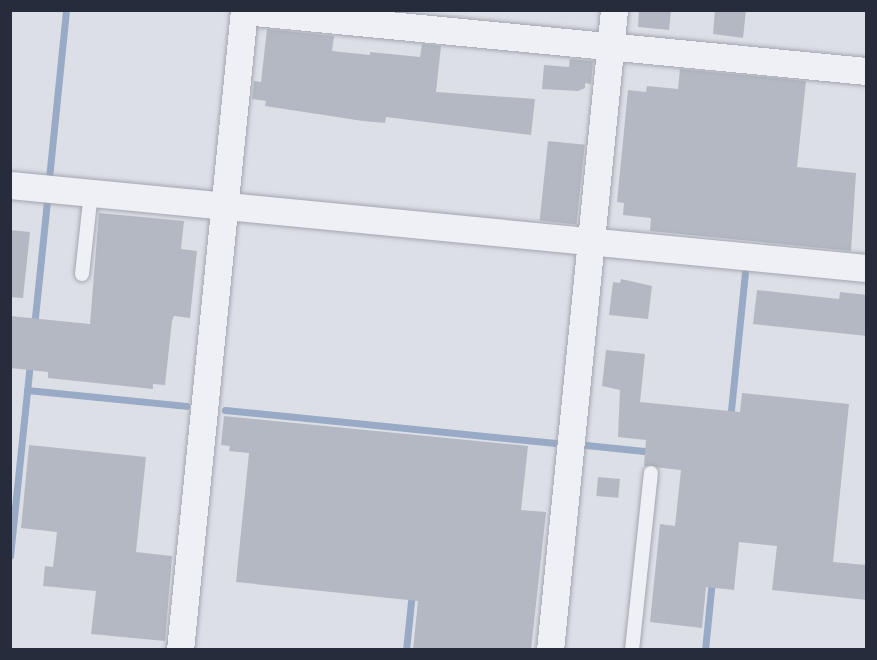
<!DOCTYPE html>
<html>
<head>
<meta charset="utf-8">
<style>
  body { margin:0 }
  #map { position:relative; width:877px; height:660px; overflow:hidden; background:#dddfe6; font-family:"DejaVu Sans",sans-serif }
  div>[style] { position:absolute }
  .stream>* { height:7px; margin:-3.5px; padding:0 3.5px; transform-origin:3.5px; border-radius:3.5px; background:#98aac5 }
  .building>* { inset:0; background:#b4b8c2; transform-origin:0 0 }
  .roads { filter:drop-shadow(0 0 2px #a3a6b0) drop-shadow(0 0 2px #a3a6b0) }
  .lane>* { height:14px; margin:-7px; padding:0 7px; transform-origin:7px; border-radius:7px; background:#eff0f5 }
  .street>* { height:27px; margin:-13.5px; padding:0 13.5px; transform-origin:13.5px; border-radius:13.5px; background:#eff0f5 }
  span { translate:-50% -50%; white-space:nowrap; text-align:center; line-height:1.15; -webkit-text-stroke:6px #eceef4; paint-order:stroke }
  .frame { position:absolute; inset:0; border:12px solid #272c3c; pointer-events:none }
</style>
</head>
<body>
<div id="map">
  <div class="stream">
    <i style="left:49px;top:178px;width:169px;rotate:-84.2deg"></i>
    <i style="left:34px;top:327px;width:126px;rotate:-84.1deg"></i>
    <i style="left:27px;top:390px;width:160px;rotate:5.7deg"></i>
    <i style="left:225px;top:410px;width:335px;rotate:5.7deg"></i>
    <i style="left:730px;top:420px;width:148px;rotate:-84.2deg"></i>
    <i style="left:586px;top:445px;width:68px;rotate:5.9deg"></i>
    <i style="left:10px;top:556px;width:195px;rotate:-84.1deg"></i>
    <i style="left:406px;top:650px;width:58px;rotate:-84.1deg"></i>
    <i style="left:705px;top:650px;width:70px;rotate:-84.3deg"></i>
  </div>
  <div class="building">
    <i style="clip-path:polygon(639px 10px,671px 10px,669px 30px,638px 27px)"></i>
    <i style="clip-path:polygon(715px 10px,746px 10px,743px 38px,713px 34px)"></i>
    <i style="clip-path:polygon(267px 29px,334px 36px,332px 51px,370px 55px,370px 52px,420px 57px,422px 44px,441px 46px,436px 92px,535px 99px,531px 135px,386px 117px,385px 123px,363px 121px,265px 106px,266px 101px,252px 99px,254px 81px,261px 82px)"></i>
    <i style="clip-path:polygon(570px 59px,593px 61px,591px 84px,585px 83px,585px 88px,578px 91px,542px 89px,544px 65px,569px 67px)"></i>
    <i style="clip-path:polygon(680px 69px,806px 81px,797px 167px,856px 173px,851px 251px,650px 231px,651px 218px,623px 215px,624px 203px,617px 202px,628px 90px,646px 92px,647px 86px,678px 89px)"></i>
    <i style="left:548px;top:141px;width:37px;height:80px;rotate:6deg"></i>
    <i style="clip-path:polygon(99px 213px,184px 221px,181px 249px,197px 251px,190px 318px,174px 316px,172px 321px,165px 385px,153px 384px,153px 389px,48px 378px,48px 372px,10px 368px,10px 316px,90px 324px)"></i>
    <i style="clip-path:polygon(10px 230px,30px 232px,23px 298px,10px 297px)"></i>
    <i style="clip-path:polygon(621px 279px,652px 286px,648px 319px,609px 315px,613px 282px,620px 283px)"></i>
    <i style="clip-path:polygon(757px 290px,839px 299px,840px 292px,867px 295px,867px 336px,753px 324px)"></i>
    <i style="clip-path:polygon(606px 350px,645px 354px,640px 402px,740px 412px,742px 393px,849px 404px,833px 562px,867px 565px,867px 600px,772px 590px,777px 546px,739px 542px,734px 590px,706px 587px,702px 628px,650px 622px,660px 524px,675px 526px,681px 470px,644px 466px,646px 440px,618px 437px,620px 390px,602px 386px)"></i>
    <i style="clip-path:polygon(224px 416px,528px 446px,521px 510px,546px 512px,531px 650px,413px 650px,418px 601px,236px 582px,249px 453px,229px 451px,230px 446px,221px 445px)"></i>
    <i style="clip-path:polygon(29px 445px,146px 457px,136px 552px,172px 556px,165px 641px,91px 634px,96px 591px,43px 586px,45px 566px,53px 567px,57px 532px,21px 528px)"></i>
    <i style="left:598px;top:477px;width:22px;height:19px;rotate:5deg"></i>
  </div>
  <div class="roads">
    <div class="lane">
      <i style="left:82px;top:274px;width:81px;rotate:-83.7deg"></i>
      <i style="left:632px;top:650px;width:178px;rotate:-83.9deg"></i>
    </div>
    <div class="street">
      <i style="left:244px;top:11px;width:625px;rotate:5.51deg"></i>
      <i style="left:10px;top:185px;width:860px;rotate:5.54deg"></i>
      <i style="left:180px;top:650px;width:643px;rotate:-84.29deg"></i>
      <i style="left:550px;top:650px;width:643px;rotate:-84.29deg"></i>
    </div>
  </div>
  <div class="frame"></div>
</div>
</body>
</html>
